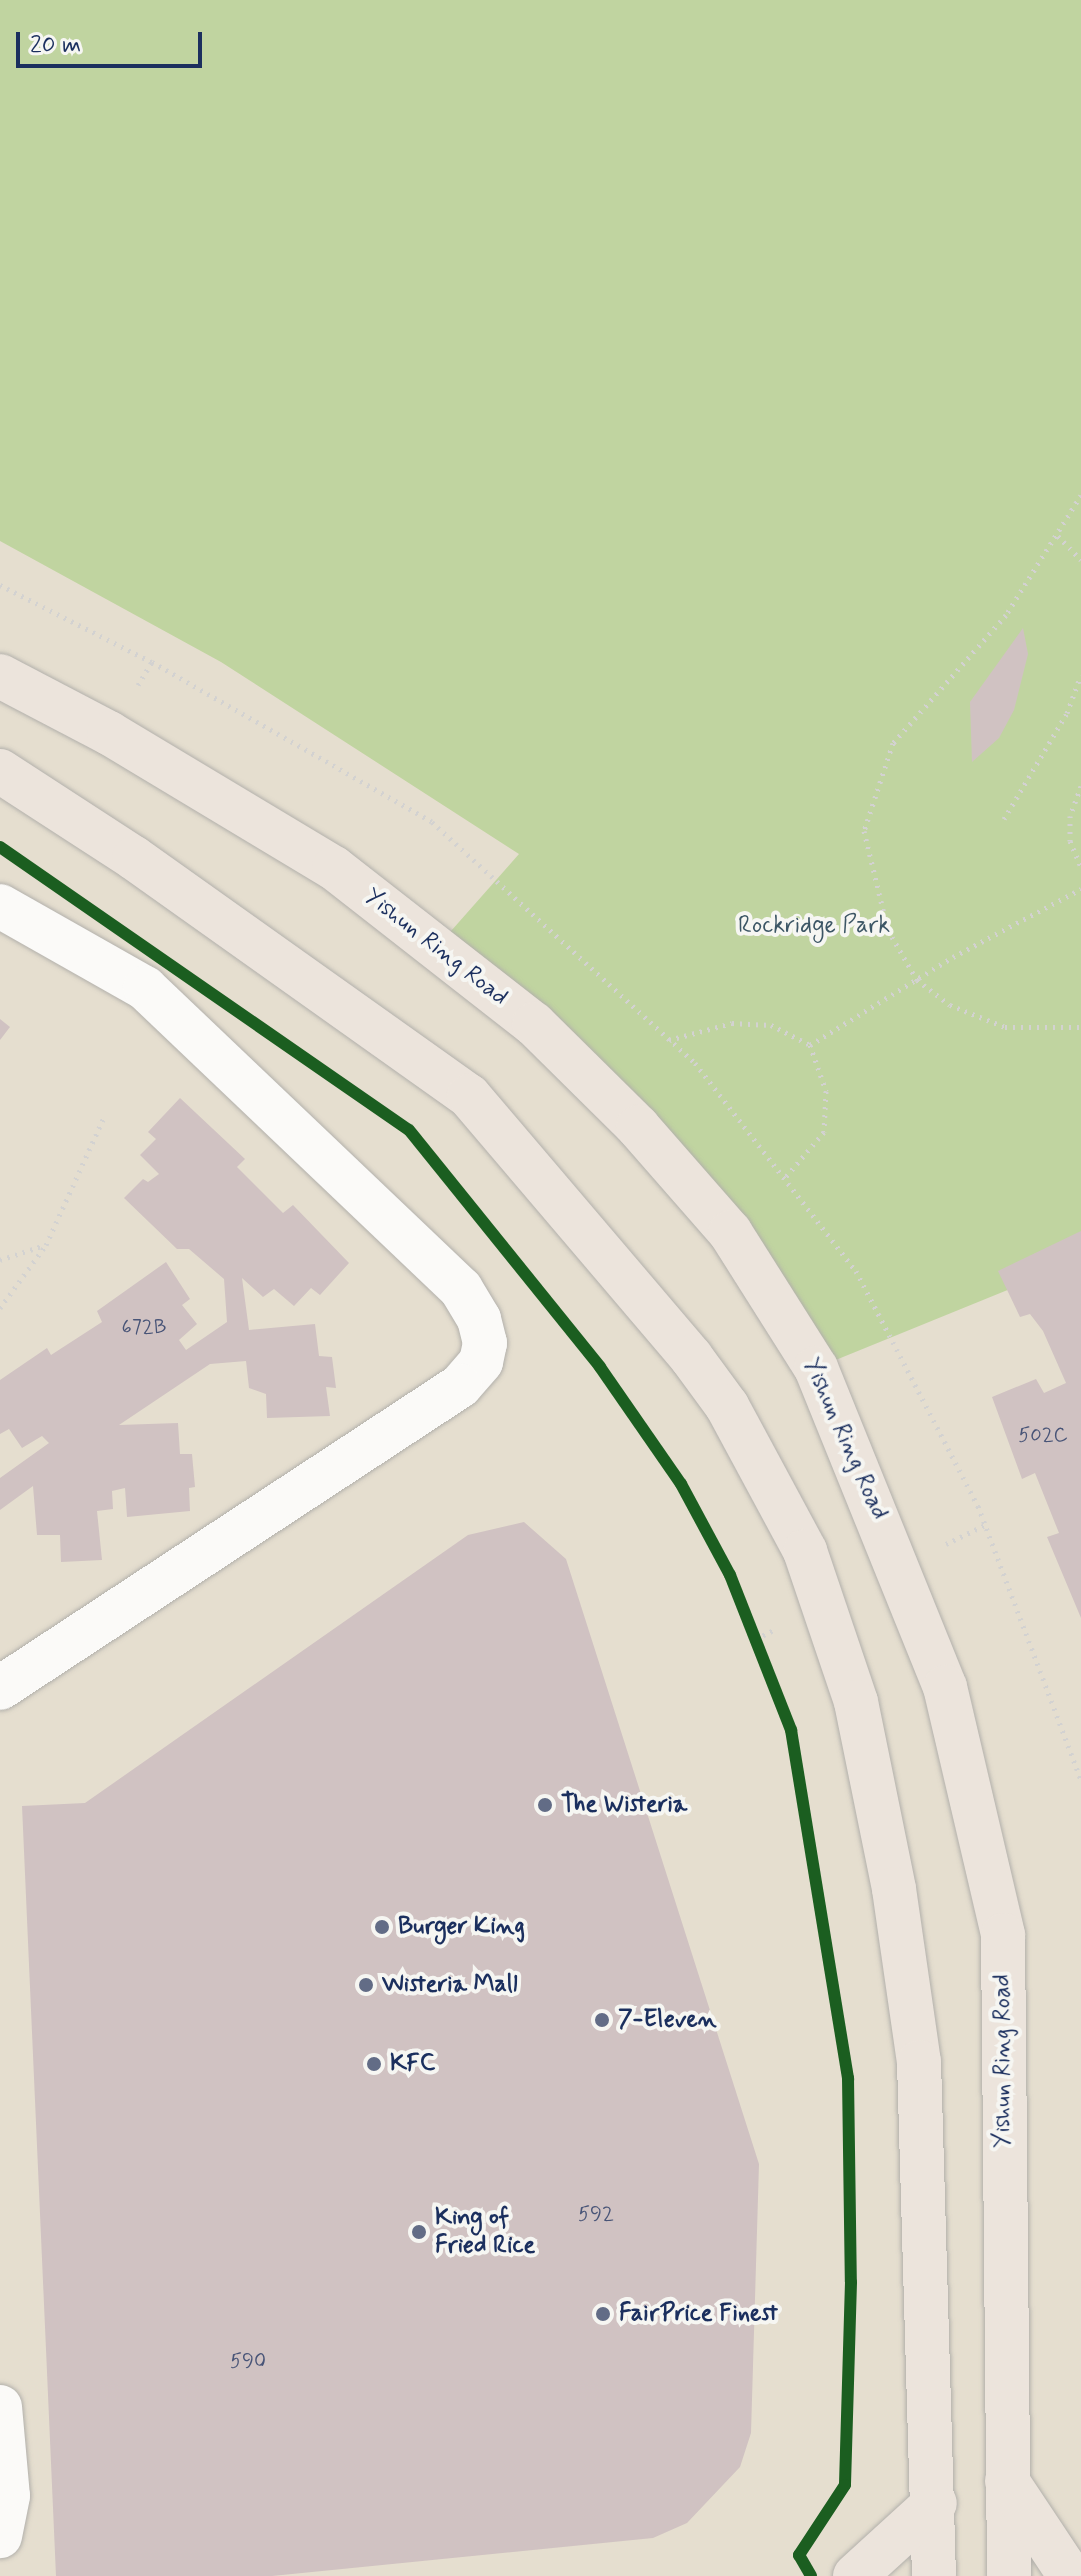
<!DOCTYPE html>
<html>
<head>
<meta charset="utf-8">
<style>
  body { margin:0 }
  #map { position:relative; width:1081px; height:2576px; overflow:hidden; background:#e5decf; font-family:Mynerve,sans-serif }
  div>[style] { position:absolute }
  .green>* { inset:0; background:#c0d4a0 }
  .building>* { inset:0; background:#d0c2c2 }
  .path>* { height:5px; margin-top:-2.5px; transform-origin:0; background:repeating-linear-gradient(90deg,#d3d2d1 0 2px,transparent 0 8px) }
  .roads { filter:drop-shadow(0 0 2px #b2b0ab) drop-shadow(0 0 2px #b2b0ab) }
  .minor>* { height:44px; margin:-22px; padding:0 22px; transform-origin:22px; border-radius:22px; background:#fbfaf8 }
  .major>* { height:44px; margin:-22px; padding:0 22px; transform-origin:22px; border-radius:22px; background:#ece4dc }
  .cycleway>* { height:12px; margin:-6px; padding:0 6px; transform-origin:6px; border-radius:6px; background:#1b5e20 }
  .dots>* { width:22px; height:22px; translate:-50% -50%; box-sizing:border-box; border:4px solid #f6f6f2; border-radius:50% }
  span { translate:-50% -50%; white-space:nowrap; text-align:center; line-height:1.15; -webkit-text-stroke:8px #f6f6f2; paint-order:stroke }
  .number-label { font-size:20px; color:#485477 }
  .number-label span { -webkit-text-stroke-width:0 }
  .park-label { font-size:24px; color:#3c5665 }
  .street-label { font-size:24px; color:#1b2f5e }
  .poi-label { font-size:24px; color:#1b2f5e; font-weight:700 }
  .left { translate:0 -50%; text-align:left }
  .scale { position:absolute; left:16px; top:32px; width:186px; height:36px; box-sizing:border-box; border:4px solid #1b2f5e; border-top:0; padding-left:10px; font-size:24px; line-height:28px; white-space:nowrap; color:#1b2f5e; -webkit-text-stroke:6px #f6f6f2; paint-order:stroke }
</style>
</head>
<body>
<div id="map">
  <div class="green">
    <i style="clip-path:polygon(0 0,1081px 0,1081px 1260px,816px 1368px,730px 1232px,436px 948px,519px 854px,221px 662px,0 541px)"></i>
  </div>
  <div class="building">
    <i style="clip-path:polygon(1023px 628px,1028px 654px,1014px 710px,999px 738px,972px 762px,970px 702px)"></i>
    <i style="clip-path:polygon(0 1019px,10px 1027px,0 1040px)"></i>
    <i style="clip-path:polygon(180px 1098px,245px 1159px,237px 1167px,283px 1213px,293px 1205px,349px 1263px,320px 1295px,311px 1288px,294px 1306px,274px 1289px,263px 1297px,242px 1278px,249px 1330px,315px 1324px,319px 1356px,332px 1357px,336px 1388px,326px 1387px,330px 1416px,267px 1418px,266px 1394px,249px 1388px,246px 1361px,210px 1364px,119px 1425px,178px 1423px,180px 1454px,192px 1454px,195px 1487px,189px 1488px,190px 1511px,127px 1517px,125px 1488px,112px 1491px,113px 1509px,97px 1511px,102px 1560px,61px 1562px,60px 1535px,37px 1535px,33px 1486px,0 1510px,0 1478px,49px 1443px,42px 1436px,22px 1448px,9px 1429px,0 1434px,0 1380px,47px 1348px,51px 1355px,102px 1322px,97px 1311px,166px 1262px,190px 1299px,182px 1305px,197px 1324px,179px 1340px,186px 1350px,227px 1322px,224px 1279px,189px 1249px,177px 1249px,124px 1198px,143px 1179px,148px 1182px,159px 1174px,140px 1155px,156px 1139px,148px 1132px)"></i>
    <i style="clip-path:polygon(1081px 1231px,1081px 1618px,1047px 1537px,1059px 1533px,1035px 1473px,1022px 1479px,992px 1397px,1036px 1379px,1044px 1393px,1066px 1383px,1043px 1331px,1030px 1314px,1020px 1317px,998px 1271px)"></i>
    <i style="clip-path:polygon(524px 1522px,566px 1559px,759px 2164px,751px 2433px,740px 2467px,687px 2523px,653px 2538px,272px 2576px,56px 2576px,22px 1806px,85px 1803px,468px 1535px)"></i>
  </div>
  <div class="path">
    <i style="left:1081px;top:495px;width:142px;rotate:122deg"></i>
    <i style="left:1006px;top:615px;width:171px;rotate:131.4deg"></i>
    <i style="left:893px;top:743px;width:93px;rotate:108.2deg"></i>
    <i style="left:864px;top:831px;width:102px;rotate:76.4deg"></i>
    <i style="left:888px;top:930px;width:58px;rotate:59.9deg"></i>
    <i style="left:917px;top:980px;width:41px;rotate:37.1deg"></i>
    <i style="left:950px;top:1005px;width:59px;rotate:21.8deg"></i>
    <i style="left:1005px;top:1027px;width:76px"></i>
    <i style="left:1058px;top:536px;width:33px;rotate:46deg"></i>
    <i style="left:0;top:585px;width:170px;rotate:26.9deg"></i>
    <i style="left:152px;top:662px;width:322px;rotate:29.7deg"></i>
    <i style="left:432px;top:822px;width:357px;rotate:42.5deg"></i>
    <i style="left:695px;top:1063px;width:263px;rotate:52.3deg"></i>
    <i style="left:856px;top:1271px;width:265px;rotate:62.6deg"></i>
    <i style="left:978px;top:1506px;width:293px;rotate:69.4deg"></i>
    <i style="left:138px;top:685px;width:27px;rotate:-59deg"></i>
    <i style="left:1081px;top:786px;width:32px;rotate:110deg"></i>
    <i style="left:1070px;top:816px;width:25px;rotate:90deg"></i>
    <i style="left:1070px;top:841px;width:28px;rotate:67deg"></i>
    <i style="left:1004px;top:819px;width:123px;rotate:-59.3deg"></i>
    <i style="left:1067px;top:713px;width:40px;rotate:-69.8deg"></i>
    <i style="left:669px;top:1040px;width:65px;rotate:-15.1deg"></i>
    <i style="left:732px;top:1023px;width:39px;rotate:3deg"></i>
    <i style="left:771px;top:1025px;width:44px;rotate:27.1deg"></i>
    <i style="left:810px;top:1045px;width:49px;rotate:70.8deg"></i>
    <i style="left:826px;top:1091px;width:41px;rotate:92.8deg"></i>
    <i style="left:824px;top:1132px;width:62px;rotate:130.4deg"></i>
    <i style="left:810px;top:1045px;width:168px;rotate:-31.6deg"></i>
    <i style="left:953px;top:957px;width:145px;rotate:-28deg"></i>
    <i style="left:0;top:1260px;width:47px;rotate:-18.4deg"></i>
    <i style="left:0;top:1308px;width:78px;rotate:-53.9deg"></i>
    <i style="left:46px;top:1245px;width:141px;rotate:-65.6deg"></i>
    <i style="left:946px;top:1544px;width:43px;rotate:-26deg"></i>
    <i style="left:756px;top:1639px;width:22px;rotate:-27deg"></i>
  </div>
  <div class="roads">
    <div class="minor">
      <i style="left:0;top:906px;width:167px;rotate:29.5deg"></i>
      <i style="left:145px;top:988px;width:436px;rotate:43.6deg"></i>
      <i style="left:461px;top:1289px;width:35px;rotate:59deg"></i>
      <i style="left:479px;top:1319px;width:25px;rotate:76deg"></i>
      <i style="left:485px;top:1343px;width:19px;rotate:102deg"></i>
      <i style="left:481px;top:1362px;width:32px;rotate:131deg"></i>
      <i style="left:460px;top:1386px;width:550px;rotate:146.71deg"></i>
      <i style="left:0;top:2407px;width:89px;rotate:84.9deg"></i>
      <i style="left:8px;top:2496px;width:41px;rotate:101.3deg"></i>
    </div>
    <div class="major">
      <i style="left:0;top:676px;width:123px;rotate:27.6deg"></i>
      <i style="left:109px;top:733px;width:262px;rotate:31deg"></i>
      <i style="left:334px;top:868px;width:254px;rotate:38deg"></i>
      <i style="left:534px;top:1024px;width:146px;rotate:44.7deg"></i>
      <i style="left:638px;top:1127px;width:140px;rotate:48.8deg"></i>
      <i style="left:730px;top:1232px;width:161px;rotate:57.7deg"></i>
      <i style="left:816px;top:1368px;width:344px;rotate:68deg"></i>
      <i style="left:945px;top:1687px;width:255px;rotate:76.8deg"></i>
      <i style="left:1003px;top:1935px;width:641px;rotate:89.46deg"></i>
      <i style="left:0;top:771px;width:160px;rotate:33deg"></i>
      <i style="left:134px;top:858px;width:411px;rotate:35.4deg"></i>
      <i style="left:469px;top:1096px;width:343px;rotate:49.6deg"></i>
      <i style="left:691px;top:1357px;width:61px;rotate:53.7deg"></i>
      <i style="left:727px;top:1406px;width:165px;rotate:61.7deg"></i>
      <i style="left:805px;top:1551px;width:159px;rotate:71.3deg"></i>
      <i style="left:856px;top:1702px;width:191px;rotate:78.5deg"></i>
      <i style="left:894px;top:1889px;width:175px;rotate:81.8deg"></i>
      <i style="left:919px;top:2062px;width:514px;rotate:88.33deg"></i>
      <i style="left:1007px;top:2481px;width:114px;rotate:56.4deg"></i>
      <i style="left:855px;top:2576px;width:108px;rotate:-42.4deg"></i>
    </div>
  </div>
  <div class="cycleway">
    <i style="left:0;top:847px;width:497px;rotate:34.7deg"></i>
    <i style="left:409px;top:1130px;width:304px;rotate:51.1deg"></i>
    <i style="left:600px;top:1367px;width:142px;rotate:55.3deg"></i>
    <i style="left:681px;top:1484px;width:103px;rotate:61.7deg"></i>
    <i style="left:730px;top:1575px;width:167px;rotate:68.5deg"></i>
    <i style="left:791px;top:1730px;width:353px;rotate:80.7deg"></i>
    <i style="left:848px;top:2078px;width:204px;rotate:89.2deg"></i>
    <i style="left:851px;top:2282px;width:203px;rotate:91.7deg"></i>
    <i style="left:845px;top:2485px;width:84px;rotate:123.3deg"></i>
    <i style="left:799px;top:2555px;width:24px;rotate:60deg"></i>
  </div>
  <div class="dots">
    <i style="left:545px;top:1805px;background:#626c86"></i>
    <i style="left:382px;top:1927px;background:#626c86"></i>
    <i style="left:366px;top:1985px;background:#626c86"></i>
    <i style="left:602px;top:2020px;background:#626c86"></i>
    <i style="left:374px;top:2064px;background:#626c86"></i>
    <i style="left:419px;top:2232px;background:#626c86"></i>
    <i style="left:603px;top:2314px;background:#626c86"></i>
  </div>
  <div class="number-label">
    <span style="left:144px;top:1327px">672B</span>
    <span style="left:1043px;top:1435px">502C</span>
    <span style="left:596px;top:2214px">592</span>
    <span style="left:248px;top:2361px">590</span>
  </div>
  <div class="park-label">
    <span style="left:814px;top:926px">Rockridge Park</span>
  </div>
  <div class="street-label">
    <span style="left:436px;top:947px;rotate:38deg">Yishun Ring Road</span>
    <span style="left:845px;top:1439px;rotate:66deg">Yishun Ring Road</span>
    <span style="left:1003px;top:2061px;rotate:-90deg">Yishun Ring Road</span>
  </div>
  <div class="poi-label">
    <span class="left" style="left:561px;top:1805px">The Wisteria</span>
    <span class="left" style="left:398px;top:1927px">Burger King</span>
    <span class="left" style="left:382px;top:1985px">Wisteria Mall</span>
    <span class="left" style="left:618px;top:2020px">7-Eleven</span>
    <span class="left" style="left:390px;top:2064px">KFC</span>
    <span class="left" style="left:435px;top:2232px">King of<br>Fried Rice</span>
    <span class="left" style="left:619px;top:2314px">FairPrice Finest</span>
  </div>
  <div class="scale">20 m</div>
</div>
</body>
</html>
